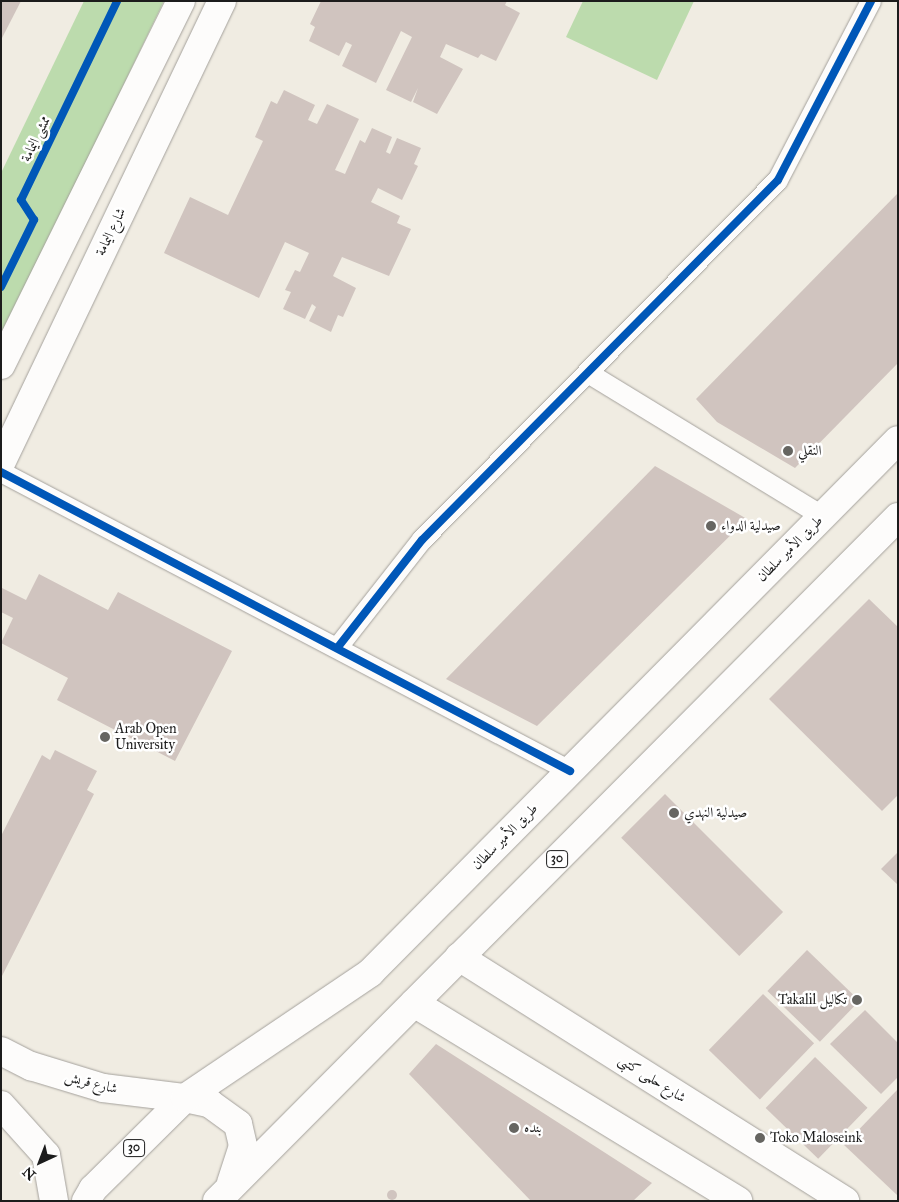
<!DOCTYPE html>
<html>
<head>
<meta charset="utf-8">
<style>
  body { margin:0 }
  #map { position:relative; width:899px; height:1202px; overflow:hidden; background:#f0ece2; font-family:"IM FELL Great Primer",Amiri,serif }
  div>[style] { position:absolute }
  .green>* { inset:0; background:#bcdbad }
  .building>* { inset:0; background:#d0c4bf; transform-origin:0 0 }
  .round { border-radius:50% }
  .roads { filter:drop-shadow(0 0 1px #a4a19c) drop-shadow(0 0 1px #a4a19c) }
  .street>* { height:20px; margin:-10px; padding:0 10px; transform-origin:10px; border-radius:10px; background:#fdfcfb }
  .secondary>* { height:28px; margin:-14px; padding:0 14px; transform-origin:14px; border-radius:14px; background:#fdfcfb }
  .primary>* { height:28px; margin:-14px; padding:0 14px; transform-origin:14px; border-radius:14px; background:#fdfcfb }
  .cycleway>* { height:8px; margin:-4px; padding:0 4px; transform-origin:4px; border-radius:4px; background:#0057b8 }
  .dots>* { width:14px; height:14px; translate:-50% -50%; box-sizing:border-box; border:2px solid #fff; border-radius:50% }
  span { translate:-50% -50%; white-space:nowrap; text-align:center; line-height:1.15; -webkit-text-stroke:5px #fff; paint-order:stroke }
  .shield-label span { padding:1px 4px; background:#fff; border:1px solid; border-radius:4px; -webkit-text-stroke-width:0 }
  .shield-label { font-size:12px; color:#1c1c1c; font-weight:700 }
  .street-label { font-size:14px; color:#1c1c1c }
  .poi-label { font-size:14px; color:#1c1c1c }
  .left { translate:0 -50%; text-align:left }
  .right { translate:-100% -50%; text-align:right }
  .frame { position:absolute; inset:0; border:2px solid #1c1c1c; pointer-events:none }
  .north { position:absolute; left:15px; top:1137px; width:50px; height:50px; -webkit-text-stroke:4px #fff; paint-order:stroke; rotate:223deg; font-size:14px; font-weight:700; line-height:20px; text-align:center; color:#1c1c1c }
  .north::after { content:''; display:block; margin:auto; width:18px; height:22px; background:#1c1c1c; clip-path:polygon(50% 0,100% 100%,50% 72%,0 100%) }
</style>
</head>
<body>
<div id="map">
  <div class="green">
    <i style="clip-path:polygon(84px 1px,164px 1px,1px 339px,1px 173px)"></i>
    <i style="clip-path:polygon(583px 1px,694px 1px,657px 80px,566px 37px)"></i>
  </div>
  <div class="building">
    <i style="clip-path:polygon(1px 1px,21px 1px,1px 40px)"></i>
    <i style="clip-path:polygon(321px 1px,507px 1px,505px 5px,520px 13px,496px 61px,481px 54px,478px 58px,446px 44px,440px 57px,463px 69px,437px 114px,413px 102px,418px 88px,411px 102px,386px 90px,412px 37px,401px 31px,376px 83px,342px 66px,352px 45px,346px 42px,339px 56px,309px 41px,315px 27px,310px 24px)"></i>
    <i style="clip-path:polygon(284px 90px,315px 105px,308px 120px,317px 124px,327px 104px,359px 119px,335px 170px,345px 174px,360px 140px,365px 143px,372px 128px,392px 137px,386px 152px,390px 154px,397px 138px,421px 148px,414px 164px,418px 166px,402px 200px,378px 188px,371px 202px,400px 216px,397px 223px,411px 229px,389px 276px,342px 257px,333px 276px,356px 288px,343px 317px,338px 315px,331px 332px,309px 321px,316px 307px,312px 304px,305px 319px,283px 309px,291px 292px,285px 290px,295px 270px,300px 272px,309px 253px,285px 242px,259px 298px,164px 253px,190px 197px,228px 215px,263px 141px,255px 137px,271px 101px,277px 104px)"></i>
    <i style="clip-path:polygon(898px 193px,898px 363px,795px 468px,717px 422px,696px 399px)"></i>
    <i style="clip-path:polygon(655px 466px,747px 519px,537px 726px,446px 679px)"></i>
    <i style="clip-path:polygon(39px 574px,108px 610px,118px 592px,232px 651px,175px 761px,57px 700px,68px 678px,1px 643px,13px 618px,1px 612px,2px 588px,26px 600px)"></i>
    <i style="clip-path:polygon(869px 599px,898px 627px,898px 795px,882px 811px,769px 699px)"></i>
    <i style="clip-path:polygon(55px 750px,97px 771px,87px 790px,94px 794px,1px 978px,1px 836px,42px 755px,50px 760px)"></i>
    <i style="left:665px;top:794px;width:167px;height:62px;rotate:45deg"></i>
    <i style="clip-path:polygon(898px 852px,898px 885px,881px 869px)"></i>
    <i style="left:807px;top:950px;width:73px;height:57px;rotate:44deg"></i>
    <i style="left:763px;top:994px;width:71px;height:78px;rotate:44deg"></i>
    <i style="clip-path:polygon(865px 1010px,898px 1043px,898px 1077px,881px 1094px,830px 1044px)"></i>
    <i style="clip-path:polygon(436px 1044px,652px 1183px,633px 1201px,531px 1201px,409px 1074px)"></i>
    <i style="left:815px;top:1057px;width:73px;height:71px;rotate:44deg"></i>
    <i style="clip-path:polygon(898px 1089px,898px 1194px,897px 1195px,844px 1145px)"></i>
    <i class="round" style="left:387px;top:1190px;width:10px;height:10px"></i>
  </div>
  <div class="roads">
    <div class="street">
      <i style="left:588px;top:373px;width:274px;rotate:31.4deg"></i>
      <i style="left:1px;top:472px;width:643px;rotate:27.72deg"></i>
      <i style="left:338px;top:647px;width:136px;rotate:-51.9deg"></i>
      <i style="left:422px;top:540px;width:506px;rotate:-45.32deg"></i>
      <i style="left:778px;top:180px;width:202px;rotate:-62.5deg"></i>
    </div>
    <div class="secondary">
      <i style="left:1px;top:365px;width:406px;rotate:-63.7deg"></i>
      <i style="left:1px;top:463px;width:512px;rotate:-64.44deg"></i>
      <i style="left:459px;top:957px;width:457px;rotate:32.3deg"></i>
      <i style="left:414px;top:1003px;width:380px;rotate:31.4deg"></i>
      <i style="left:1px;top:1051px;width:34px;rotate:27deg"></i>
      <i style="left:31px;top:1066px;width:75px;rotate:17deg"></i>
      <i style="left:103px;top:1088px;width:83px;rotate:7deg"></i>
      <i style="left:1px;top:1105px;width:67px;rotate:48deg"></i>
      <i style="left:46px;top:1155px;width:47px;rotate:80.1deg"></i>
    </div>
    <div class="primary">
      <i style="left:185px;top:1098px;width:25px;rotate:12deg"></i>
      <i style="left:209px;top:1103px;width:36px;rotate:36deg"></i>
      <i style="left:238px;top:1124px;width:23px;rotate:77deg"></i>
      <i style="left:243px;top:1146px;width:39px;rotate:108deg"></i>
      <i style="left:86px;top:1201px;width:14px;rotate:-60deg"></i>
      <i style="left:93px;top:1189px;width:129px;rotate:-44.7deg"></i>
      <i style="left:185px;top:1098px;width:223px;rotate:-34deg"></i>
      <i style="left:370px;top:973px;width:750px;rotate:-45.27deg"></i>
      <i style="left:217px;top:1201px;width:965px;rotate:-45.13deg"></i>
    </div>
  </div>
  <div class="cycleway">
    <i style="left:1px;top:287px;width:75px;rotate:-63.8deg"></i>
    <i style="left:34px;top:220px;width:24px;rotate:-123deg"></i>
    <i style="left:21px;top:200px;width:221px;rotate:-64.2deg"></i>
    <i style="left:1px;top:472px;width:643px;rotate:27.72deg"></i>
    <i style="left:338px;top:647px;width:136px;rotate:-51.9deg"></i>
    <i style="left:422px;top:540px;width:506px;rotate:-45.32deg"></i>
    <i style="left:778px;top:180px;width:202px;rotate:-62.5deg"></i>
  </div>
  <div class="dots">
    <i style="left:788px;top:451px;background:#666561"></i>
    <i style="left:711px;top:526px;background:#666561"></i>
    <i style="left:105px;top:737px;background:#666561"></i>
    <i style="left:674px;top:813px;background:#666561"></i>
    <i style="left:857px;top:1000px;background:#666561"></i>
    <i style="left:514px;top:1128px;background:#666561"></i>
    <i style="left:760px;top:1138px;background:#666561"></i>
  </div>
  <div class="shield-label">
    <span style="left:557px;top:859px">30</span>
    <span style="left:134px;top:1148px">30</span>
  </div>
  <div class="street-label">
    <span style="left:36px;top:139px;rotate:-64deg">ممشى اليمامة</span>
    <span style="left:111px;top:232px;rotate:-64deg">شارع اليمامة</span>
    <span style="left:790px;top:549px;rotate:-45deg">طريق الأمير سلطان</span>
    <span style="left:505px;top:837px;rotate:-45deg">طريق الأمير سلطان</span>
    <span style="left:652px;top:1079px;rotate:32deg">شارع حلمى كتبى</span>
    <span style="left:91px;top:1083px;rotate:14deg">شارع قريش</span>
  </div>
  <div class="poi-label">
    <span class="left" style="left:798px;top:451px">النقلي</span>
    <span class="left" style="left:721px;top:526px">صيدلية الدواء</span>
    <span class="left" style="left:115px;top:737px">Arab Open<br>University</span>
    <span class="left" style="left:684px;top:813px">صيدلية النهدي</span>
    <span class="right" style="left:847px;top:1000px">Takalil تكاليل</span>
    <span class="left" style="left:524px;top:1128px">بنده</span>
    <span class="left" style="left:770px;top:1138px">Toko Maloseink</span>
  </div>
  <div class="frame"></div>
  <div class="north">N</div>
</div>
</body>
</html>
